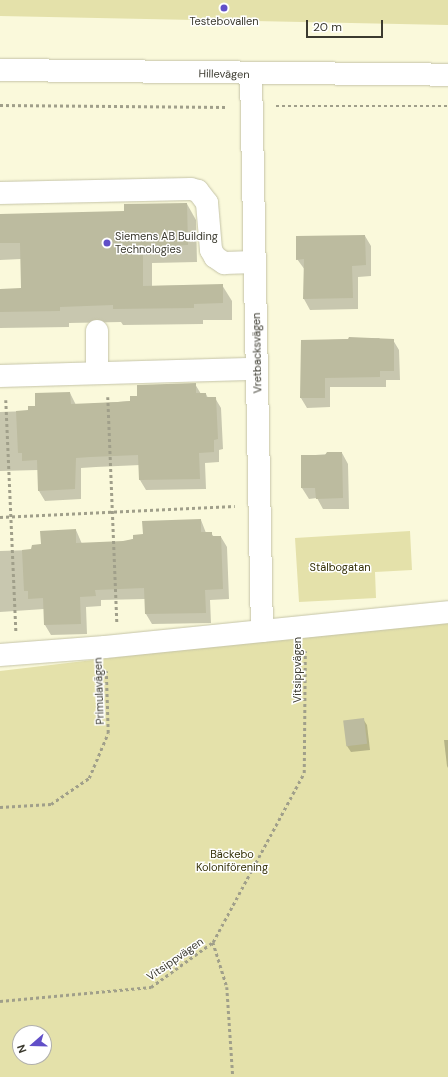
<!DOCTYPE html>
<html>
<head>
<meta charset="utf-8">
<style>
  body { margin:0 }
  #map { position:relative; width:448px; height:1077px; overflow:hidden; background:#faf9db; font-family:"DM Sans",sans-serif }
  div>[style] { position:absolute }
  .green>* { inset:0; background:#e4e1aa }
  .shadow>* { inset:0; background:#0003 }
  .building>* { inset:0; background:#bcbb9f; transform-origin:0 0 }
  .path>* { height:2.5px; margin-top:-1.25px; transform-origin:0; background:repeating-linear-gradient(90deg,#a09f8a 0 3px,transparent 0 6px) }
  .roads { filter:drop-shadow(0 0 1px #c5c4a8) drop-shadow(0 0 1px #c5c4a8) }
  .minor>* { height:22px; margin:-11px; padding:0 11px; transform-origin:11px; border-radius:11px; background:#fff }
  .dots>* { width:11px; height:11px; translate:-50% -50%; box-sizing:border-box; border:2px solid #fff; border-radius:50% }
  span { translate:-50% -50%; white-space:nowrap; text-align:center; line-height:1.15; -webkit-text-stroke:3px #fff; paint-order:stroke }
  .poi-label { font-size:11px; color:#3b3a2f }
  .left { translate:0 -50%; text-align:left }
  .street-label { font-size:11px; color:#3b3a2f }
  .park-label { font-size:11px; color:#343006 }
  .north { position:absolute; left:12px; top:1025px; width:40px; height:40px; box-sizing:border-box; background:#fff; border:1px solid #b1b0ac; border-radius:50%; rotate:250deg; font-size:11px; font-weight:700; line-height:16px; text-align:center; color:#3b3a2f }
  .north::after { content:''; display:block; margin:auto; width:14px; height:18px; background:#614fc8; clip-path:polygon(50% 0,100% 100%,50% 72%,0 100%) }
  .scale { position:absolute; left:306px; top:20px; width:77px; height:18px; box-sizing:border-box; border:2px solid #3b3a2f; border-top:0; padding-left:5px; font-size:12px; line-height:14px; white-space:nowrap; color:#3b3a2f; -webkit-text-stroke:3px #fff; paint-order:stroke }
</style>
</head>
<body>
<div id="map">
  <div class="green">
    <i style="clip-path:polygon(0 0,448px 0,448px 25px,0 16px)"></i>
    <i style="clip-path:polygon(410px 531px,412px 570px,375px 572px,376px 598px,299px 602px,295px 538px)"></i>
    <i style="clip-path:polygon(evenodd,448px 618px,448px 1077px,0 1077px,0 671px,448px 618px,20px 1033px,44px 1033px,44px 1057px,20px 1057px,20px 1033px)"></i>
  </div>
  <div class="shadow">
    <i style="clip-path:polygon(187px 204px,196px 220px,197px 262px,152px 263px,152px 286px,222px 285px,232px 301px,232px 320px,203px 320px,203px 324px,123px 325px,121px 322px,69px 323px,69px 327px,0 328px,0 290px,22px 289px,21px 259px,0 260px,0 215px,125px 212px)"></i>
    <i style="clip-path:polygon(365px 236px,371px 246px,371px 276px,358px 277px,358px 309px,310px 310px,304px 299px,305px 270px,297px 259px)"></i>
    <i style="clip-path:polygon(379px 338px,381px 340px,393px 340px,399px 350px,400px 380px,386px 380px,386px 387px,330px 387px,330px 407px,307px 408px,301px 398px,302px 341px)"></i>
    <i style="clip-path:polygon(195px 384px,201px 394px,206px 394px,208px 398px,215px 398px,221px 408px,223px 449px,219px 450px,219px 462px,205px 463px,206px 489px,146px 490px,140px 480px,140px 465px,96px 467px,81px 468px,81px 499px,45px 501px,39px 491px,38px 470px,0 471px,0 412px,29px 411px,70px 393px,76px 405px,131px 401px,138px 397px)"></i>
    <i style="clip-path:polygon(342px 453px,348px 464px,349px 509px,323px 509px,317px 498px,309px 499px,302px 488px,302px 456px)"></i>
    <i style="clip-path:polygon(201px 520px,206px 533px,211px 533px,214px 537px,221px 537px,227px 547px,229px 599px,210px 600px,211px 623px,152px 624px,146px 614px,145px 599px,101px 600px,101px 606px,86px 607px,87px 634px,51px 635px,45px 625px,44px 609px,0 612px,0 551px,32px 550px,76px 530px,82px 544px,123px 542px)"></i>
    <i style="clip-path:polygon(363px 719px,367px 725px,370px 750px,351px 752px,347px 746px)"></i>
    <i style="clip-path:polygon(444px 740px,448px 740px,448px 768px,447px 766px)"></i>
  </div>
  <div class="building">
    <i style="clip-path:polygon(187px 203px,188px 245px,143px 247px,143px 286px,223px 284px,223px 303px,194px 304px,194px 308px,113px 309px,113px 305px,60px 307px,60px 311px,0 312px,0 289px,21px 288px,20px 243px,0 243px,0 214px,124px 211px,124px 204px)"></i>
    <i style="clip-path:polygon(365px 235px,366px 265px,352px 266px,353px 298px,303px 299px,304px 259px,296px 260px,296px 236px)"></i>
    <i style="clip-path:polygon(349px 337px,394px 339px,394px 371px,380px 371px,380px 377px,325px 378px,325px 398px,300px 398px,301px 340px,348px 339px)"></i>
    <i style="clip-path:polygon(196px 383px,196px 393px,206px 393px,206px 397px,216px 397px,218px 439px,214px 440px,214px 452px,199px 453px,200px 479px,139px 480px,138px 455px,90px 457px,76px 458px,75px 489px,38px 491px,37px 460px,22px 461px,22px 453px,18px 453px,16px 411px,28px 410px,28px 406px,35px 406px,35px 393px,70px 392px,71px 404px,118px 402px,130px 401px,130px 396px,137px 396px,137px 385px)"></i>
    <i style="clip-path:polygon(327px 452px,342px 452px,343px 498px,316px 499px,315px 488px,301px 488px,301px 455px,325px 455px)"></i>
    <i style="clip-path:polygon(201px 519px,201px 532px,212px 532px,212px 536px,221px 536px,223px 589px,205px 590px,206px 613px,145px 614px,144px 588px,95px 590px,96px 596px,80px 597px,81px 624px,44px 625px,43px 598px,28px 599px,28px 591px,24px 591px,22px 550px,31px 549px,32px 545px,41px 544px,40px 531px,76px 529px,76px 543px,123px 541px,133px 539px,133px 535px,143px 534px,142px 521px)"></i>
    <i style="left:364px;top:718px;width:26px;height:21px;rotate:83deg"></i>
  </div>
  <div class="path">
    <i style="left:0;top:105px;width:227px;rotate:0.5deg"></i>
    <i style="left:276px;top:106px;width:172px"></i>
    <i style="left:108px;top:397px;width:225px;rotate:87.7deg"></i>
    <i style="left:6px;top:400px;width:231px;rotate:87.5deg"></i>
    <i style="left:0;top:517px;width:235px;rotate:-2.7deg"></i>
    <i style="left:0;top:807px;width:51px;rotate:-3.4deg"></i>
    <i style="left:51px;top:804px;width:46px;rotate:-34.4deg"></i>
    <i style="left:89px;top:778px;width:49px;rotate:-67.1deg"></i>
    <i style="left:108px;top:733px;width:62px;rotate:-91.8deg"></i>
    <i style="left:213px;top:942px;width:47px;rotate:72.7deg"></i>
    <i style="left:227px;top:987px;width:90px;rotate:86.2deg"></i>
    <i style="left:0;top:1001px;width:152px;rotate:-5.3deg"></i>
    <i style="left:151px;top:987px;width:77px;rotate:-36deg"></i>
    <i style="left:213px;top:942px;width:192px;rotate:-61.7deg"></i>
    <i style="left:304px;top:773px;width:122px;rotate:-89.5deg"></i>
  </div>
  <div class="roads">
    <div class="minor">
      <i style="left:0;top:70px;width:448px;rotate:0.6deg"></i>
      <i style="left:251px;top:74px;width:557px;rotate:88.87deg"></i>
      <i style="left:0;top:193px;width:191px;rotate:-1.2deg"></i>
      <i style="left:191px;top:189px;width:7px;rotate:16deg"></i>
      <i style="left:198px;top:191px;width:15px;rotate:53deg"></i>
      <i style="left:207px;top:203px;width:47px;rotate:85.1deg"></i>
      <i style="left:211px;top:250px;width:8px;rotate:60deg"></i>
      <i style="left:215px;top:257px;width:11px;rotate:34deg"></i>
      <i style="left:224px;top:263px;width:31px;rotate:-2deg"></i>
      <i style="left:97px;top:331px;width:41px;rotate:90deg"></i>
      <i style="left:0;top:376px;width:257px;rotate:-1.6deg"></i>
      <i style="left:0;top:655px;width:105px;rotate:-4.4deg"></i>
      <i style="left:105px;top:647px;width:345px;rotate:-5.8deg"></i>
    </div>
  </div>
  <div class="dots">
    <i style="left:224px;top:8px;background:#614fc8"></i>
    <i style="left:107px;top:243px;background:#614fc8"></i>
  </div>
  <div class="poi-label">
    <span style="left:224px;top:21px">Testebovallen</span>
    <span class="left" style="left:115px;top:243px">Siemens AB Building<br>Technologies</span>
  </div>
  <div class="street-label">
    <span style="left:224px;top:74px;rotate:1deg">Hillevägen</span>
    <span style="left:257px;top:353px;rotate:-91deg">Vretbacksvägen</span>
    <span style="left:297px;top:670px;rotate:-90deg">Vitsippvägen</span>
    <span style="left:99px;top:691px;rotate:-92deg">Primulavägen</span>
    <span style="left:175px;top:959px;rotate:-35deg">Vitsippvägen</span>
  </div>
  <div class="park-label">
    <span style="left:340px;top:567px">Stålbogatan</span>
    <span style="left:232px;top:861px">Bäckebo<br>Koloniförening</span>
  </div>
  <div class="north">N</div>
  <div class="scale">20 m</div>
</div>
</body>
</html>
